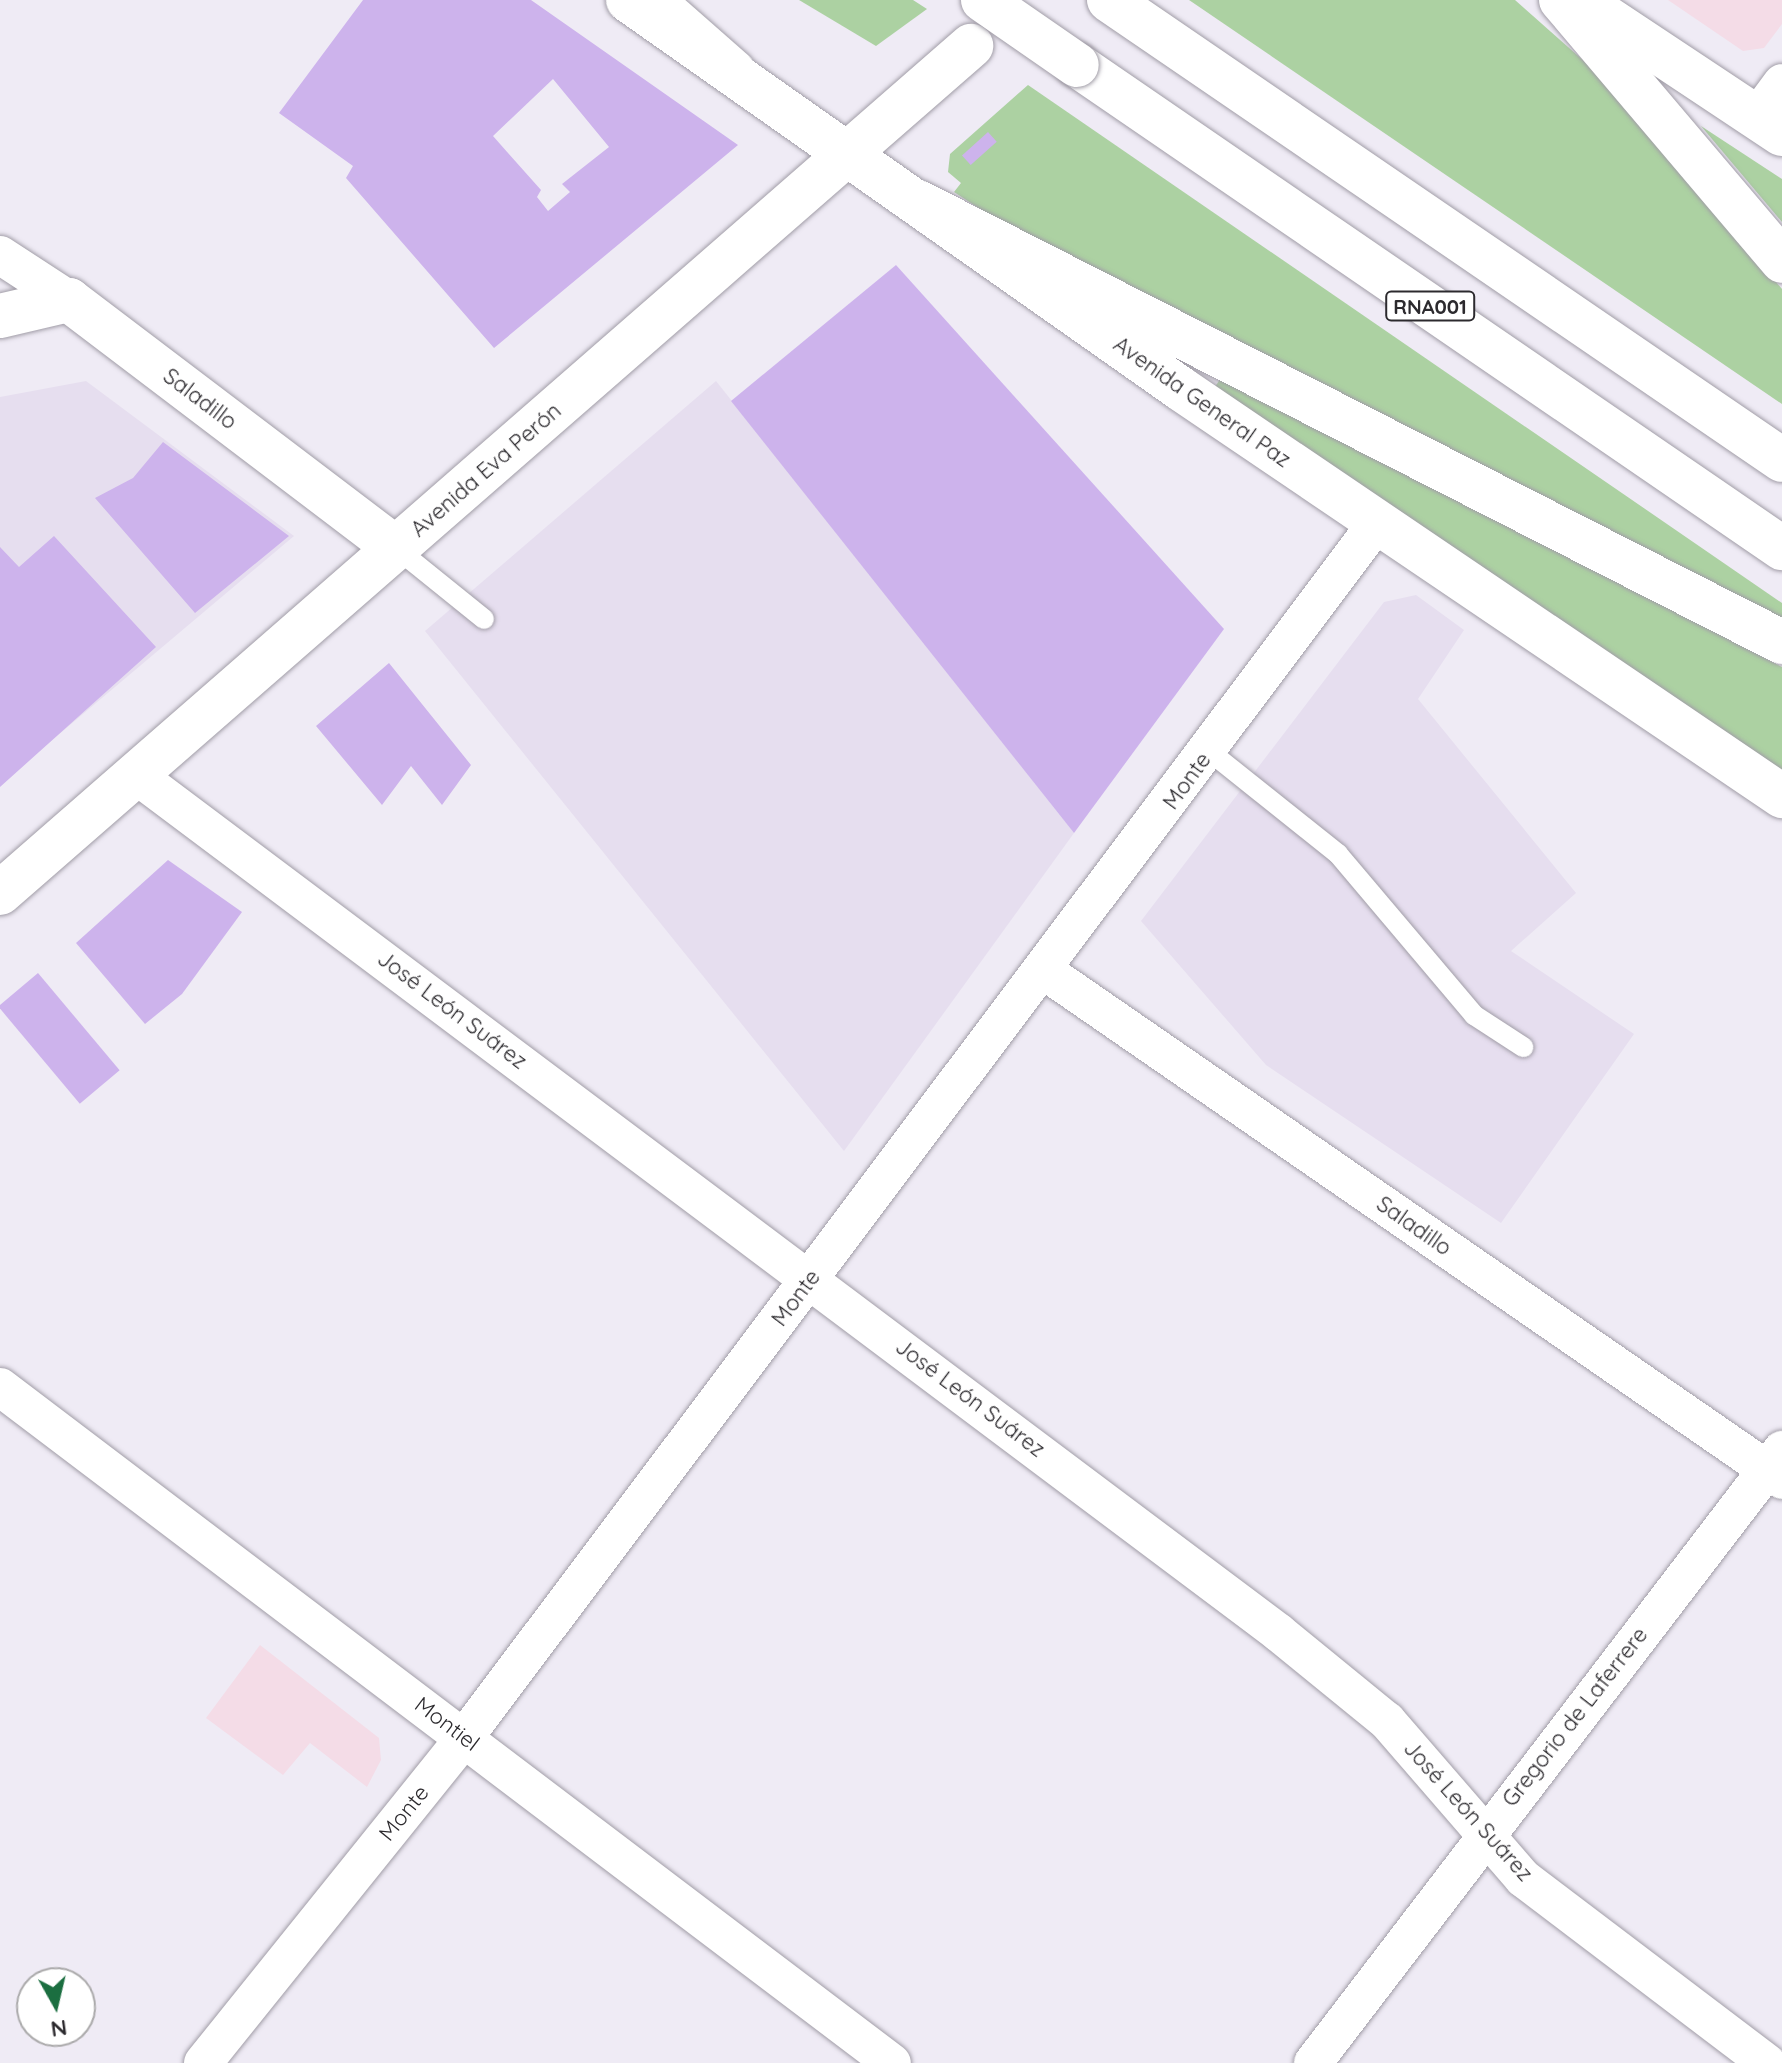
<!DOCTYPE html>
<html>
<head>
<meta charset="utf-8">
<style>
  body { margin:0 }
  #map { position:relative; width:1782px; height:2063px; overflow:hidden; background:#efebf5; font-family:Quicksand,sans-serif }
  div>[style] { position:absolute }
  .commercial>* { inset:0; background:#f4dce7 }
  .built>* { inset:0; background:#e6deef }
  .green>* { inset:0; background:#acd1a2 }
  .building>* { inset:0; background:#cdb3ec; transform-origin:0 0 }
  .roads { filter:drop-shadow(0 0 2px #a19da7) drop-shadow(0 0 2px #a19da7) }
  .service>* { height:20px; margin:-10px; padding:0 10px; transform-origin:10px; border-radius:10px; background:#fff }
  .minor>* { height:38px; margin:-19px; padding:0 19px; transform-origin:19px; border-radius:19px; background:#fff }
  .tertiary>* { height:44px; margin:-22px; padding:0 22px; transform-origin:22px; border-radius:22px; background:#fff }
  .secondary>* { height:44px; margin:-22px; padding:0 22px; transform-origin:22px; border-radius:22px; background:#fff }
  .motorway>* { height:44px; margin:-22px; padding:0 22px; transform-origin:22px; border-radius:22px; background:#fff }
  .bridges { filter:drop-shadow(0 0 2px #a19da7) drop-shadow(0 0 2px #a19da7) }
  .motorway-bridge>* { height:44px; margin:-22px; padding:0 22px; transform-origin:22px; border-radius:22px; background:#fff }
  span { translate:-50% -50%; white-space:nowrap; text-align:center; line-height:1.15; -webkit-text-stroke:6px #fff; paint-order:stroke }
  .shield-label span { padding:2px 6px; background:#fff; border:2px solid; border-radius:6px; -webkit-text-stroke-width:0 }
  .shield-label { font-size:20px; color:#2c2a2e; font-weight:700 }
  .street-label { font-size:22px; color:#2c2a2e }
  .north { position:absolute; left:16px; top:1967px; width:80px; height:80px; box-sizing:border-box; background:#fff; border:2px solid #abaaab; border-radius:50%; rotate:172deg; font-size:22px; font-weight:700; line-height:32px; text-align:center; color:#2c2a2e }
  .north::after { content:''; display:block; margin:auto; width:28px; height:36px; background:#1b6e40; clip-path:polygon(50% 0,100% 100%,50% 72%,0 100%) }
</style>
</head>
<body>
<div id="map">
  <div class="commercial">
    <i style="clip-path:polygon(1668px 0,1782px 0,1782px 24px,1764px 48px,1743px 51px)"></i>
    <i style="clip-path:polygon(260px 1645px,379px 1738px,381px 1760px,367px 1787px,310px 1743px,283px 1775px,206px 1718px)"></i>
  </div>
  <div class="built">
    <i style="clip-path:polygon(86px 381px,294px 536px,0 784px,0 397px)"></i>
    <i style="clip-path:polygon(716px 381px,1074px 833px,844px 1151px,425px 631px)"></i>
    <i style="clip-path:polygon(1416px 595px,1464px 630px,1418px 699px,1576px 893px,1511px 951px,1634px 1034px,1501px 1223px,1266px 1065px,1141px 921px,1384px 602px)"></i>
  </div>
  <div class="green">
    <i style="clip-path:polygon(799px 0,913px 0,927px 9px,876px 46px)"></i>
    <i style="clip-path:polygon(1189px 0,1515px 0,1594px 70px,1782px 289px,1782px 404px)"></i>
    <i style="clip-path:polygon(1028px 85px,1782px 603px,1782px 627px,1021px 236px,954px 192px,961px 183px,948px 172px,950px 154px)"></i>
    <i style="clip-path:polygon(1701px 126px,1782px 179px,1782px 222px)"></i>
    <i style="clip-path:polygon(1222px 376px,1782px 667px,1782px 770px,1215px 387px)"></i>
  </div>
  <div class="building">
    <i style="clip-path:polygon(evenodd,363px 0,531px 0,738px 145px,494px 348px,346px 178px,353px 166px,279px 113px,363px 0,553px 79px,609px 147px,562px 184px,570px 192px,548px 211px,537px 197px,541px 190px,493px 136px,553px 79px)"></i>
    <i style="left:988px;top:132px;width:13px;height:35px;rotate:48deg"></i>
    <i style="clip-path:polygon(896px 265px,1224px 629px,1074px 833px,731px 401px)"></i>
    <i style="clip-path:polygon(163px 442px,289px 536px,195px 613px,95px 498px,133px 478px)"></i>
    <i style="clip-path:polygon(54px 536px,156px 647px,0 787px,0 547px,19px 567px)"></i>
    <i style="clip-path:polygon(389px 663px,471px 765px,442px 805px,411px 766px,382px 805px,316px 726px)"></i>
    <i style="clip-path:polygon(168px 860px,242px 912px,182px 994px,145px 1024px,76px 943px)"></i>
    <i style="left:38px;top:973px;width:127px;height:52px;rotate:50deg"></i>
  </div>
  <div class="roads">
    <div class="service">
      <i style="left:396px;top:548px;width:113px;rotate:38.9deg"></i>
      <i style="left:1209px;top:751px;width:165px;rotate:38.6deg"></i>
      <i style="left:1338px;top:854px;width:211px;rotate:49.8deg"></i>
      <i style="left:1474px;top:1015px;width:59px;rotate:33.1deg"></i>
    </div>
    <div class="minor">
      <i style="left:1757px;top:117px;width:42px;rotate:-53.7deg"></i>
      <i style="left:0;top:255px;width:82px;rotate:33.1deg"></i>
      <i style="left:136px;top:775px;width:1429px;rotate:36.89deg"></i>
      <i style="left:1279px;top:1633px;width:139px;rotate:39.2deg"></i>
      <i style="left:1387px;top:1721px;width:208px;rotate:49.1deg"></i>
      <i style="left:1523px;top:1878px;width:306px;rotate:37.2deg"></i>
      <i style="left:1046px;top:972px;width:894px;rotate:34.61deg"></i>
      <i style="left:0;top:1387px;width:1119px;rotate:37.16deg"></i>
      <i style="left:203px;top:2063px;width:417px;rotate:-51.2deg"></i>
      <i style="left:464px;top:1738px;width:1520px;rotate:-53.08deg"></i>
      <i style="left:1313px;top:2063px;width:772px;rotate:-52.58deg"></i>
    </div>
    <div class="tertiary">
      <i style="left:628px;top:0;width:676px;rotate:35.12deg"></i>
      <i style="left:1181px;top:389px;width:726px;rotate:34.11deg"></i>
      <i style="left:1580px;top:0;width:242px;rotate:33.6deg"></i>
      <i style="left:0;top:316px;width:71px;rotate:-13.1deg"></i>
      <i style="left:69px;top:300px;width:410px;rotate:37.2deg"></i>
    </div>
    <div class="secondary">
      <i style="left:0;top:893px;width:1289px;rotate:-41.1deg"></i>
    </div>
    <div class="motorway">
      <i style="left:652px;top:0;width:109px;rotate:41.3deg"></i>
      <i style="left:1109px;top:0;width:815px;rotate:34.35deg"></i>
      <i style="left:1561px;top:0;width:342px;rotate:49.7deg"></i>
      <i style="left:1077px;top:65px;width:855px;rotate:34.42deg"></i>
      <i style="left:918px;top:202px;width:970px;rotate:26.99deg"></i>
    </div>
  </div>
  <div class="bridges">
    <div class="motorway-bridge">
      <i style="left:983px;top:0;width:114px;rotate:34.7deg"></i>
    </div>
  </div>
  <div class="shield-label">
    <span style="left:1430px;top:306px">RNA001</span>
  </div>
  <div class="street-label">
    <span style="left:200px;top:399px;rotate:37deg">Saladillo</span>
    <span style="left:1202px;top:402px;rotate:35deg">Avenida General Paz</span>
    <span style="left:486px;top:470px;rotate:-41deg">Avenida Eva Perón</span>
    <span style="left:1187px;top:781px;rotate:-54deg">Monte</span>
    <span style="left:452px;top:1010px;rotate:37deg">José León Suárez</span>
    <span style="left:1414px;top:1226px;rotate:35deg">Saladillo</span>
    <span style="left:796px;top:1298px;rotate:-53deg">Monte</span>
    <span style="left:970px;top:1398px;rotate:37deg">José León Suárez</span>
    <span style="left:1575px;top:1717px;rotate:-52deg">Gregorio de Laferrere</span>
    <span style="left:447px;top:1724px;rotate:37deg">Montiel</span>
    <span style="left:1468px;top:1811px;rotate:48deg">José León Suárez</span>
    <span style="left:404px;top:1813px;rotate:-51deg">Monte</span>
  </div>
  <div class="north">N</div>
</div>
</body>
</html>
